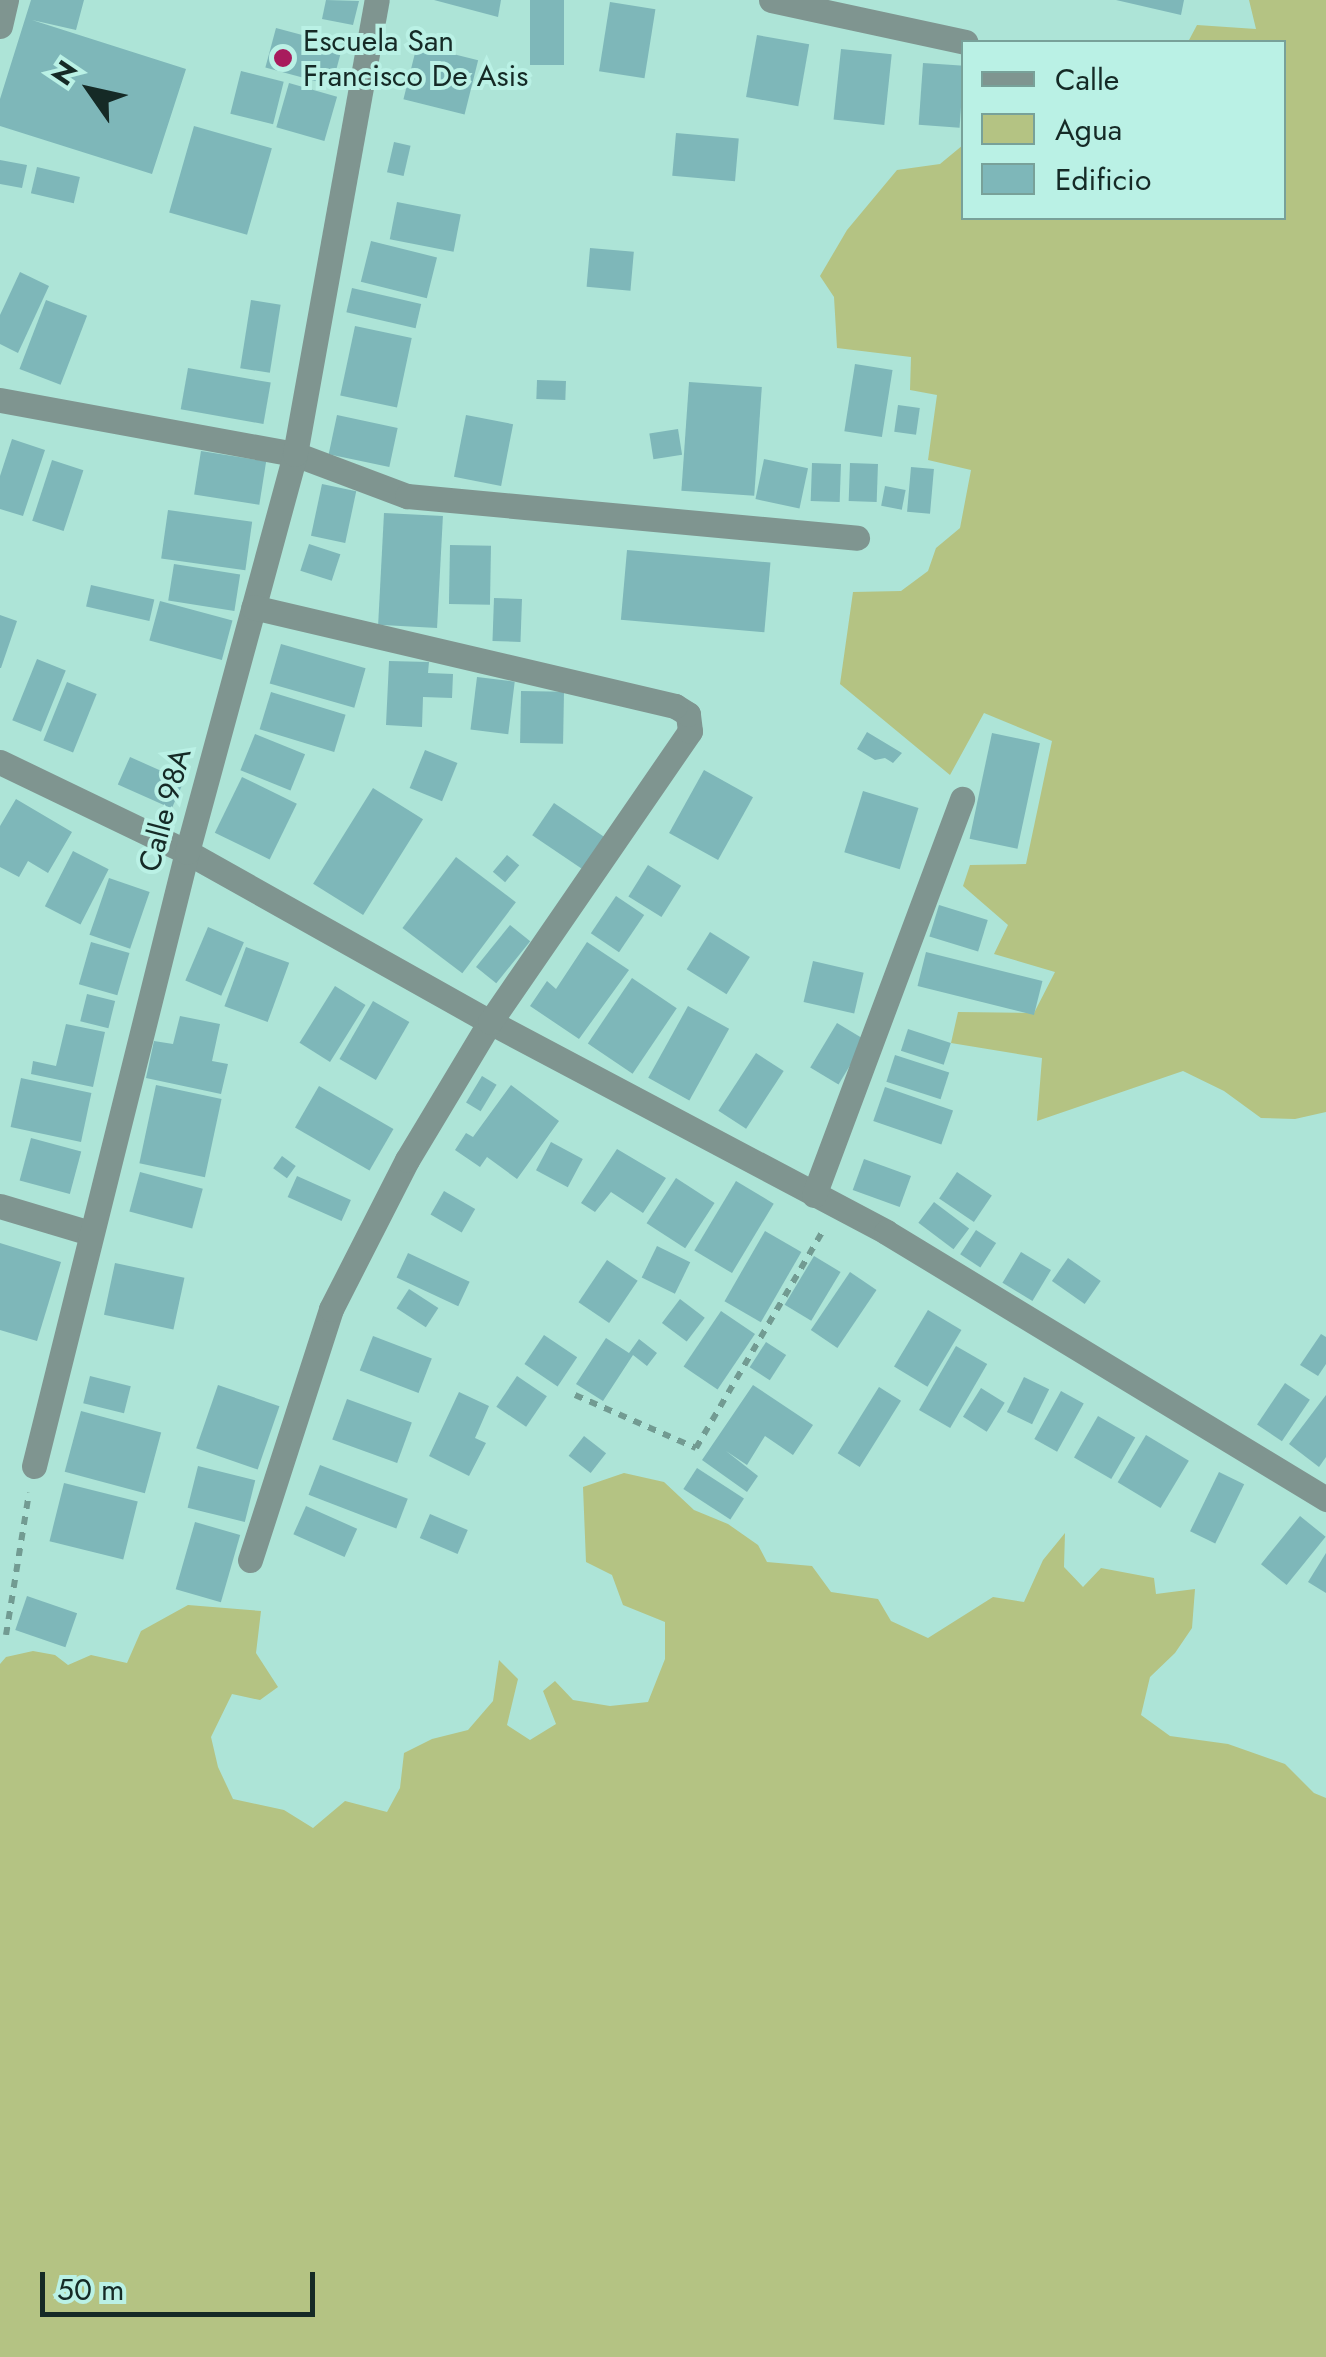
<!DOCTYPE html>
<html>
<head>
<meta charset="utf-8">
<style>
  body { margin:0 }
  #map { position:relative; width:1326px; height:2357px; overflow:hidden; background:#ade4d7; font-family:Jost,sans-serif }
  div>[style] { position:absolute }
  .water>* { inset:0; background:#b4c383 }
  .building>* { inset:0; background:#7eb7b9; transform-origin:0 0 }
  .path>* { height:6px; margin-top:-3px; transform-origin:0; background:repeating-linear-gradient(90deg,#729b92 0 8px,transparent 0 16px) }
  .minor>* { height:25px; margin:-12.5px; padding:0 12.5px; transform-origin:12.5px; border-radius:12.5px; background:#7f9590 }
  .dots>* { width:28px; height:28px; translate:-50% -50%; box-sizing:border-box; border:5px solid #baf1e5; border-radius:50% }
  span { translate:-50% -50%; white-space:nowrap; text-align:center; line-height:1.15; -webkit-text-stroke:8px #baf1e5; paint-order:stroke }
  .poi-label { font-size:30px; color:#152a26 }
  .left { translate:0 -50%; text-align:left }
  .street-label { font-size:30px; color:#152a26 }
  .legend { position:absolute; left:961px; top:40px; width:325px; height:180px; box-sizing:border-box; background:#baf1e5; border:2px solid #78a199; margin:0; padding:12px 18px; list-style:none; font-size:30px; color:#152a26 }
  .legend li { display:flex; align-items:center; gap:20px; height:50px }
  .legend b { width:50px; border:2px solid #78a199 }
  .north { position:absolute; left:40px; top:40px; width:100px; height:100px; -webkit-text-stroke:8px #baf1e5; paint-order:stroke; rotate:304deg; font-size:28px; font-weight:700; line-height:40px; text-align:center; color:#152a26 }
  .north::after { content:''; display:block; margin:auto; width:35px; height:45px; background:#152a26; clip-path:polygon(50% 0,100% 100%,50% 72%,0 100%) }
  .scale { position:absolute; left:40px; top:2272px; width:275px; height:45px; box-sizing:border-box; border:5px solid #152a26; border-top:0; padding-left:12px; font-size:30px; line-height:35px; white-space:nowrap; color:#152a26; -webkit-text-stroke:8px #baf1e5; paint-order:stroke }
</style>
</head>
<body>
<div id="map">
  <div class="water">
    <i style="clip-path:polygon(1249px 0,1326px 0,1326px 1112px,1295px 1119px,1261px 1118px,1224px 1091px,1183px 1071px,1037px 1121px,1042px 1058px,951px 1043px,958px 1012px,1034px 1013px,1055px 972px,994px 954px,1008px 925px,963px 886px,970px 865px,1026px 864px,1052px 741px,984px 713px,950px 775px,840px 684px,853px 592px,901px 591px,928px 571px,936px 548px,960px 528px,971px 470px,928px 460px,937px 395px,910px 390px,911px 357px,837px 348px,834px 297px,820px 276px,847px 230px,897px 170px,940px 164px,963px 145px,964px 218px,1284px 218px,1284px 42px,1188px 42px,1197px 25px,1256px 29px)"></i>
    <i style="clip-path:polygon(624px 1473px,664px 1482px,694px 1510px,728px 1524px,758px 1545px,767px 1562px,812px 1566px,831px 1592px,878px 1599px,891px 1621px,928px 1638px,993px 1597px,1024px 1602px,1043px 1560px,1065px 1533px,1064px 1567px,1083px 1587px,1101px 1568px,1154px 1578px,1156px 1594px,1195px 1589px,1192px 1628px,1175px 1653px,1150px 1677px,1141px 1715px,1170px 1736px,1228px 1744px,1285px 1764px,1314px 1793px,1326px 1798px,1326px 2357px,0 2357px,0 1664px,6px 1657px,33px 1651px,55px 1655px,68px 1665px,91px 1655px,127px 1663px,141px 1631px,188px 1605px,261px 1611px,256px 1653px,278px 1687px,260px 1700px,232px 1694px,211px 1737px,218px 1767px,233px 1799px,284px 1810px,313px 1828px,345px 1801px,387px 1812px,400px 1788px,404px 1753px,432px 1739px,468px 1730px,493px 1701px,499px 1660px,518px 1679px,507px 1725px,530px 1740px,556px 1724px,543px 1691px,555px 1681px,573px 1700px,610px 1706px,648px 1702px,665px 1659px,665px 1622px,623px 1605px,612px 1575px,586px 1562px,583px 1487px)"></i>
  </div>
  <div class="building">
    <i style="clip-path:polygon(31px 0,84px 0,76px 30px,32px 20px,186px 69px,152px 174px,0 126px,0 99px)"></i>
    <i style="clip-path:polygon(326px 0,359px 1px,353px 25px,322px 19px)"></i>
    <i style="clip-path:polygon(434px 0,501px 0,498px 17px)"></i>
    <i style="left:530px;top:0;width:34px;height:65px"></i>
    <i style="clip-path:polygon(1116px 0,1184px 0,1181px 15px)"></i>
    <i style="left:610px;top:2px;width:46px;height:70px;rotate:9deg"></i>
    <i style="left:276px;top:28px;width:69px;height:41px;rotate:15deg"></i>
    <i style="left:757px;top:35px;width:53px;height:63px;rotate:10deg"></i>
    <i style="left:417px;top:45px;width:63px;height:56px;rotate:14deg"></i>
    <i style="left:841px;top:49px;width:51px;height:71px;rotate:6deg"></i>
    <i style="left:923px;top:63px;width:41px;height:62px;rotate:4deg"></i>
    <i style="left:241px;top:71px;width:44px;height:44px;rotate:14deg"></i>
    <i style="left:289px;top:83px;width:50px;height:46px;rotate:16deg"></i>
    <i style="left:194px;top:126px;width:81px;height:90px;rotate:16deg"></i>
    <i style="left:676px;top:133px;width:63px;height:43px;rotate:5deg"></i>
    <i style="left:394px;top:142px;width:17px;height:31px;rotate:13deg"></i>
    <i style="clip-path:polygon(0 160px,27px 165px,22px 188px,0 184px)"></i>
    <i style="left:37px;top:167px;width:44px;height:27px;rotate:13deg"></i>
    <i style="left:397px;top:202px;width:65px;height:38px;rotate:11deg"></i>
    <i style="left:371px;top:241px;width:68px;height:42px;rotate:14deg"></i>
    <i style="left:590px;top:248px;width:44px;height:39px;rotate:5deg"></i>
    <i style="clip-path:polygon(20px 272px,49px 286px,18px 353px,0 344px,0 315px)"></i>
    <i style="left:352px;top:288px;width:71px;height:25px;rotate:13deg"></i>
    <i style="left:46px;top:300px;width:44px;height:74px;rotate:21deg"></i>
    <i style="left:251px;top:300px;width:30px;height:69px;rotate:9deg"></i>
    <i style="left:355px;top:326px;width:58px;height:71px;rotate:12deg"></i>
    <i style="left:855px;top:364px;width:38px;height:68px;rotate:9deg"></i>
    <i style="left:188px;top:368px;width:84px;height:42px;rotate:10deg"></i>
    <i style="left:537px;top:380px;width:29px;height:19px;rotate:2deg"></i>
    <i style="left:689px;top:382px;width:73px;height:109px;rotate:4deg"></i>
    <i style="left:898px;top:405px;width:22px;height:27px;rotate:8deg"></i>
    <i style="left:337px;top:415px;width:62px;height:40px;rotate:12deg"></i>
    <i style="left:466px;top:415px;width:48px;height:63px;rotate:11deg"></i>
    <i style="left:678px;top:429px;width:26px;height:29px;rotate:81deg"></i>
    <i style="clip-path:polygon(12px 439px,45px 450px,23px 516px,0 509px,0 476px)"></i>
    <i style="left:201px;top:451px;width:66px;height:44px;rotate:9deg"></i>
    <i style="left:764px;top:459px;width:45px;height:41px;rotate:12deg"></i>
    <i style="left:52px;top:460px;width:33px;height:64px;rotate:18deg"></i>
    <i style="left:812px;top:463px;width:29px;height:38px;rotate:2deg"></i>
    <i style="left:850px;top:463px;width:28px;height:38px;rotate:2deg"></i>
    <i style="left:911px;top:467px;width:23px;height:45px;rotate:5deg"></i>
    <i style="left:322px;top:484px;width:35px;height:53px;rotate:12deg"></i>
    <i style="left:885px;top:486px;width:21px;height:20px;rotate:11deg"></i>
    <i style="left:168px;top:510px;width:85px;height:49px;rotate:8deg"></i>
    <i style="left:384px;top:513px;width:59px;height:112px;rotate:3deg"></i>
    <i style="left:309px;top:544px;width:33px;height:28px;rotate:18deg"></i>
    <i style="left:450px;top:545px;width:41px;height:59px;rotate:1deg"></i>
    <i style="left:627px;top:550px;width:144px;height:70px;rotate:5deg"></i>
    <i style="left:174px;top:564px;width:67px;height:37px;rotate:9deg"></i>
    <i style="left:91px;top:585px;width:65px;height:22px;rotate:13deg"></i>
    <i style="left:494px;top:598px;width:28px;height:43px;rotate:2deg"></i>
    <i style="left:160px;top:601px;width:75px;height:41px;rotate:15deg"></i>
    <i style="clip-path:polygon(0 615px,17px 621px,1px 668px,0 668px)"></i>
    <i style="left:281px;top:644px;width:88px;height:41px;rotate:16deg"></i>
    <i style="left:37px;top:659px;width:31px;height:66px;rotate:22deg"></i>
    <i style="clip-path:polygon(389px 661px,429px 662px,428px 673px,453px 674px,452px 698px,423px 697px,422px 727px,386px 725px)"></i>
    <i style="left:477px;top:677px;width:38px;height:53px;rotate:7deg"></i>
    <i style="left:67px;top:682px;width:32px;height:63px;rotate:22deg"></i>
    <i style="left:521px;top:691px;width:43px;height:52px;rotate:1deg"></i>
    <i style="left:271px;top:692px;width:78px;height:39px;rotate:17deg"></i>
    <i style="clip-path:polygon(867px 732px,902px 753px,893px 763px,885px 758px,875px 760px,857px 749px)"></i>
    <i style="left:992px;top:733px;width:49px;height:108px;rotate:12deg"></i>
    <i style="left:255px;top:734px;width:54px;height:39px;rotate:22deg"></i>
    <i style="left:425px;top:750px;width:35px;height:41px;rotate:22deg"></i>
    <i style="left:130px;top:757px;width:59px;height:30px;rotate:24deg"></i>
    <i style="left:704px;top:770px;width:56px;height:72px;rotate:29deg"></i>
    <i style="left:242px;top:777px;width:61px;height:62px;rotate:26deg"></i>
    <i style="left:373px;top:788px;width:59px;height:113px;rotate:32deg"></i>
    <i style="left:863px;top:791px;width:58px;height:64px;rotate:17deg"></i>
    <i style="clip-path:polygon(16px 799px,72px 832px,48px 873px,28px 861px,19px 877px,0 867px,0 826px)"></i>
    <i style="left:554px;top:803px;width:63px;height:39px;rotate:34deg"></i>
    <i style="left:73px;top:851px;width:40px;height:62px;rotate:27deg"></i>
    <i style="left:507px;top:855px;width:16px;height:22px;rotate:40deg"></i>
    <i style="left:456px;top:857px;width:75px;height:89px;rotate:37deg"></i>
    <i style="left:648px;top:865px;width:39px;height:37px;rotate:32deg"></i>
    <i style="left:109px;top:878px;width:43px;height:60px;rotate:19deg"></i>
    <i style="left:616px;top:896px;width:34px;height:45px;rotate:34deg"></i>
    <i style="left:939px;top:905px;width:51px;height:33px;rotate:17deg"></i>
    <i style="left:510px;top:925px;width:26px;height:54px;rotate:39deg"></i>
    <i style="left:208px;top:927px;width:39px;height:58px;rotate:23deg"></i>
    <i style="left:710px;top:932px;width:47px;height:44px;rotate:32deg"></i>
    <i style="left:91px;top:942px;width:40px;height:44px;rotate:16deg"></i>
    <i style="clip-path:polygon(587px 942px,629px 970px,579px 1039px,530px 1006px,547px 981px,556px 989px)"></i>
    <i style="left:246px;top:947px;width:46px;height:63px;rotate:20deg"></i>
    <i style="left:926px;top:952px;width:120px;height:35px;rotate:14deg"></i>
    <i style="left:813px;top:961px;width:52px;height:42px;rotate:13deg"></i>
    <i style="left:632px;top:978px;width:54px;height:79px;rotate:34deg"></i>
    <i style="left:335px;top:986px;width:36px;height:67px;rotate:32deg"></i>
    <i style="left:87px;top:994px;width:29px;height:28px;rotate:14deg"></i>
    <i style="left:373px;top:1001px;width:42px;height:67px;rotate:30deg"></i>
    <i style="left:688px;top:1006px;width:47px;height:82px;rotate:29deg"></i>
    <i style="clip-path:polygon(180px 1016px,220px 1024px,212px 1061px,228px 1064px,221px 1094px,146px 1078px,154px 1041px,173px 1044px)"></i>
    <i style="left:837px;top:1023px;width:33px;height:52px;rotate:31deg"></i>
    <i style="clip-path:polygon(66px 1024px,105px 1032px,93px 1087px,31px 1074px,33px 1061px,56px 1066px)"></i>
    <i style="left:908px;top:1029px;width:45px;height:23px;rotate:18deg"></i>
    <i style="left:756px;top:1053px;width:33px;height:69px;rotate:33deg"></i>
    <i style="left:895px;top:1055px;width:57px;height:28px;rotate:18deg"></i>
    <i style="left:482px;top:1076px;width:17px;height:31px;rotate:31deg"></i>
    <i style="left:21px;top:1078px;width:72px;height:50px;rotate:12deg"></i>
    <i style="left:156px;top:1085px;width:67px;height:80px;rotate:12deg"></i>
    <i style="clip-path:polygon(511px 1085px,559px 1121px,517px 1179px,487px 1157px,480px 1167px,455px 1150px,466px 1133px,473px 1137px)"></i>
    <i style="left:319px;top:1086px;width:86px;height:48px;rotate:30deg"></i>
    <i style="left:885px;top:1087px;width:72px;height:36px;rotate:19deg"></i>
    <i style="left:31px;top:1138px;width:52px;height:44px;rotate:15deg"></i>
    <i style="left:551px;top:1142px;width:36px;height:32px;rotate:28deg"></i>
    <i style="clip-path:polygon(617px 1149px,666px 1178px,643px 1213px,611px 1192px,595px 1212px,581px 1203px)"></i>
    <i style="left:282px;top:1156px;width:17px;height:15px;rotate:36deg"></i>
    <i style="left:864px;top:1159px;width:50px;height:33px;rotate:20deg"></i>
    <i style="left:140px;top:1172px;width:65px;height:41px;rotate:15deg"></i>
    <i style="left:957px;top:1172px;width:42px;height:32px;rotate:34deg"></i>
    <i style="left:297px;top:1176px;width:59px;height:23px;rotate:24deg"></i>
    <i style="left:676px;top:1178px;width:46px;height:54px;rotate:33deg"></i>
    <i style="left:736px;top:1181px;width:44px;height:81px;rotate:31deg"></i>
    <i style="left:444px;top:1191px;width:36px;height:27px;rotate:30deg"></i>
    <i style="left:934px;top:1202px;width:44px;height:26px;rotate:37deg"></i>
    <i style="left:976px;top:1230px;width:24px;height:29px;rotate:33deg"></i>
    <i style="left:765px;top:1231px;width:42px;height:81px;rotate:30deg"></i>
    <i style="clip-path:polygon(0 1243px,61px 1262px,37px 1341px,0 1330px)"></i>
    <i style="left:657px;top:1246px;width:37px;height:35px;rotate:26deg"></i>
    <i style="left:1021px;top:1252px;width:35px;height:36px;rotate:31deg"></i>
    <i style="left:408px;top:1253px;width:68px;height:27px;rotate:25deg"></i>
    <i style="left:814px;top:1256px;width:31px;height:57px;rotate:31deg"></i>
    <i style="left:1068px;top:1258px;width:40px;height:28px;rotate:35deg"></i>
    <i style="left:607px;top:1260px;width:37px;height:51px;rotate:34deg"></i>
    <i style="left:115px;top:1263px;width:71px;height:53px;rotate:12deg"></i>
    <i style="left:850px;top:1272px;width:32px;height:70px;rotate:34deg"></i>
    <i style="left:409px;top:1289px;width:35px;height:23px;rotate:33deg"></i>
    <i style="left:680px;top:1299px;width:31px;height:30px;rotate:37deg"></i>
    <i style="left:928px;top:1310px;width:39px;height:66px;rotate:31deg"></i>
    <i style="left:721px;top:1311px;width:41px;height:67px;rotate:34deg"></i>
    <i style="clip-path:polygon(1321px 1334px,1326px 1337px,1326px 1364px,1318px 1376px,1300px 1365px)"></i>
    <i style="left:544px;top:1335px;width:40px;height:35px;rotate:34deg"></i>
    <i style="left:373px;top:1336px;width:63px;height:37px;rotate:21deg"></i>
    <i style="clip-path:polygon(606px 1338px,629px 1353px,639px 1339px,657px 1353px,647px 1366px,633px 1355px,603px 1401px,576px 1384px)"></i>
    <i style="left:766px;top:1342px;width:24px;height:30px;rotate:33deg"></i>
    <i style="left:956px;top:1346px;width:36px;height:74px;rotate:30deg"></i>
    <i style="left:90px;top:1376px;width:42px;height:28px;rotate:14deg"></i>
    <i style="left:517px;top:1376px;width:36px;height:37px;rotate:34deg"></i>
    <i style="left:1024px;top:1377px;width:28px;height:39px;rotate:26deg"></i>
    <i style="left:1285px;top:1383px;width:30px;height:50px;rotate:34deg"></i>
    <i style="left:218px;top:1385px;width:65px;height:67px;rotate:19deg"></i>
    <i style="clip-path:polygon(753px 1385px,813px 1425px,793px 1455px,765px 1436px,747px 1465px,726px 1451px,758px 1476px,747px 1492px,702px 1460px)"></i>
    <i style="left:879px;top:1387px;width:26px;height:78px;rotate:32deg"></i>
    <i style="left:981px;top:1388px;width:28px;height:34px;rotate:32deg"></i>
    <i style="left:1061px;top:1391px;width:26px;height:55px;rotate:29deg"></i>
    <i style="clip-path:polygon(459px 1392px,489px 1406px,475px 1438px,486px 1443px,469px 1476px,429px 1456px)"></i>
    <i style="clip-path:polygon(1326px 1395px,1326px 1457px,1319px 1467px,1289px 1444px)"></i>
    <i style="left:347px;top:1399px;width:69px;height:43px;rotate:20deg"></i>
    <i style="left:81px;top:1411px;width:83px;height:63px;rotate:15deg"></i>
    <i style="left:1098px;top:1416px;width:43px;height:48px;rotate:30deg"></i>
    <i style="left:1146px;top:1435px;width:50px;height:55px;rotate:31deg"></i>
    <i style="left:584px;top:1436px;width:28px;height:25px;rotate:38deg"></i>
    <i style="left:320px;top:1465px;width:94px;height:32px;rotate:21deg"></i>
    <i style="left:198px;top:1466px;width:59px;height:43px;rotate:14deg"></i>
    <i style="left:697px;top:1468px;width:56px;height:25px;rotate:33deg"></i>
    <i style="left:1219px;top:1472px;width:28px;height:66px;rotate:26deg"></i>
    <i style="left:64px;top:1483px;width:76px;height:60px;rotate:14deg"></i>
    <i style="left:306px;top:1506px;width:56px;height:31px;rotate:24deg"></i>
    <i style="left:430px;top:1514px;width:41px;height:26px;rotate:23deg"></i>
    <i style="left:1300px;top:1516px;width:33px;height:62px;rotate:39deg"></i>
    <i style="left:195px;top:1522px;width:47px;height:70px;rotate:16deg"></i>
    <i style="clip-path:polygon(1326px 1553px,1326px 1593px,1308px 1582px)"></i>
    <i style="left:27px;top:1596px;width:53px;height:36px;rotate:19deg"></i>
  </div>
  <div class="path">
    <i style="left:575px;top:1395px;width:132px;rotate:23.7deg"></i>
    <i style="left:696px;top:1448px;width:251px;rotate:-59.7deg"></i>
    <i style="left:6px;top:1635px;width:144px;rotate:-80.8deg"></i>
  </div>
  <div class="minor">
    <i style="left:771px;top:0;width:199px;rotate:12.2deg"></i>
    <i style="left:0;top:26px;width:27px;rotate:-77deg"></i>
    <i style="left:0;top:400px;width:300px;rotate:10.4deg"></i>
    <i style="left:295px;top:454px;width:120px;rotate:20.6deg"></i>
    <i style="left:407px;top:496px;width:452px;rotate:5.3deg"></i>
    <i style="left:0;top:762px;width:208px;rotate:25.7deg"></i>
    <i style="left:187px;top:852px;width:347px;rotate:29.3deg"></i>
    <i style="left:490px;top:1022px;width:448px;rotate:27.9deg"></i>
    <i style="left:886px;top:1232px;width:515px;rotate:31.25deg"></i>
    <i style="left:814px;top:1195px;width:423px;rotate:-69.5deg"></i>
    <i style="left:0;top:1206px;width:94px;rotate:16.7deg"></i>
    <i style="left:34px;top:1466px;width:633px;rotate:-76.01deg"></i>
    <i style="left:187px;top:852px;width:412px;rotate:-74.8deg"></i>
    <i style="left:295px;top:454px;width:461px;rotate:-79.8deg"></i>
    <i style="left:250px;top:1560px;width:264px;rotate:-72.1deg"></i>
    <i style="left:331px;top:1309px;width:167px;rotate:-63deg"></i>
    <i style="left:407px;top:1160px;width:161px;rotate:-59deg"></i>
    <i style="left:490px;top:1022px;width:353px;rotate:-55.5deg"></i>
    <i style="left:690px;top:731px;width:17px;rotate:-97deg"></i>
    <i style="left:688px;top:714px;width:15px;rotate:-148deg"></i>
    <i style="left:675px;top:706px;width:433px;rotate:-166.8deg"></i>
  </div>
  <div class="dots">
    <i style="left:283px;top:58px;background:#a81c5d"></i>
  </div>
  <div class="poi-label">
    <span class="left" style="left:303px;top:58px">Escuela San<br>Francisco De Asis</span>
  </div>
  <div class="street-label">
    <span style="left:165px;top:810px;rotate:-75deg">Calle 98A</span>
  </div>
  <ul class="legend">
  <li><b style="height:12px;background:#7f9590"></b>Calle</li>
  <li><b style="height:28px;background:#b4c383"></b>Agua</li>
  <li><b style="height:28px;background:#7eb7b9"></b>Edificio</li>
  </ul>
  <div class="north">N</div>
  <div class="scale">50 m</div>
</div>
</body>
</html>
